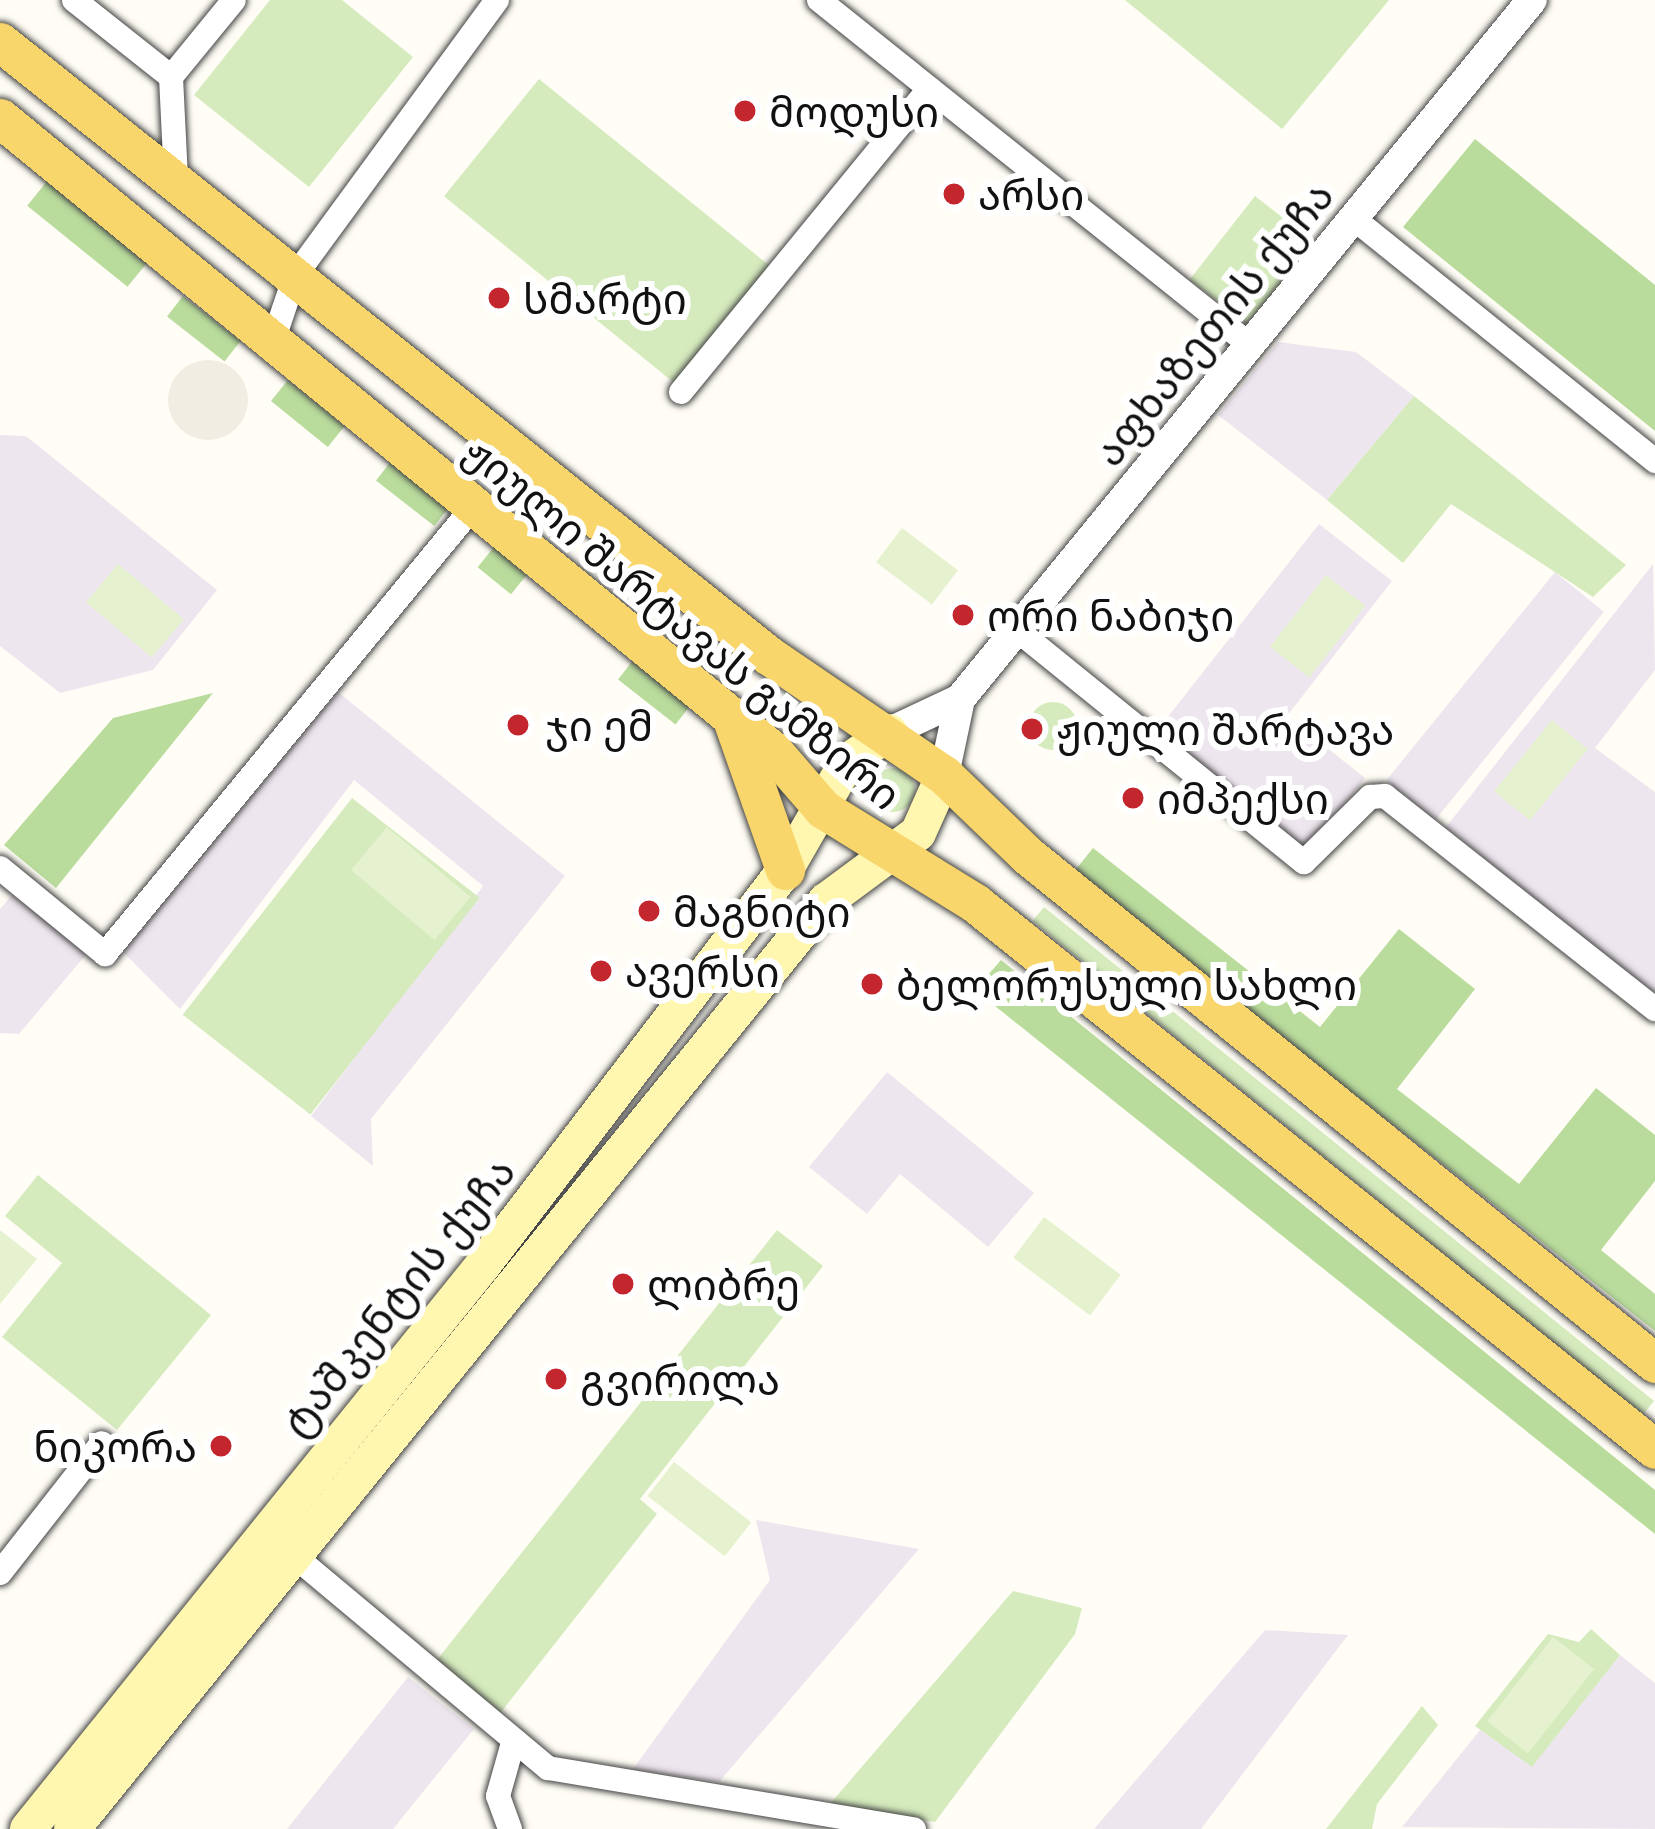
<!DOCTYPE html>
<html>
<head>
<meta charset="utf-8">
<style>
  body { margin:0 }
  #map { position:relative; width:1655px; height:1829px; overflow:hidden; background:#fffdf5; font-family:"PT Serif","Noto Sans Georgian",serif }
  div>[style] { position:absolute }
  .industrial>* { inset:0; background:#eee6ef; transform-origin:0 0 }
  .green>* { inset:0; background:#d5ebbd; transform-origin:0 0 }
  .round { border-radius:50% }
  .forest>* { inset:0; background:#b9dc9c; transform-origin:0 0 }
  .pitch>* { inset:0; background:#e6f2cf; transform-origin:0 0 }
  .plaza>* { inset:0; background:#f1ede2 }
  .roads { filter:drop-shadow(0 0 3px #444) drop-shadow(0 0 3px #444) }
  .minor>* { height:24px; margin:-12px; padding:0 12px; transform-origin:12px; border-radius:12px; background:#fff }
  .tertiary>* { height:30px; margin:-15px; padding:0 15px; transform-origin:15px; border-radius:15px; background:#fff }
  .secondary>* { height:36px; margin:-18px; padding:0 18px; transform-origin:18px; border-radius:18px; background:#fff6b0 }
  .primary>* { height:39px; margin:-19.5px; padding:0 19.5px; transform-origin:19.5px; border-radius:19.5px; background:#f9d66b }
  .dots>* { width:33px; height:33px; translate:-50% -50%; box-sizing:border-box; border:6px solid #fff; border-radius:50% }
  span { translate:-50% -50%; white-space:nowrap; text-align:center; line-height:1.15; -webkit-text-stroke:12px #fff; paint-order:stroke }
  .poi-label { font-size:42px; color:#111 }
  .left { translate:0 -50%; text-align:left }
  .right { translate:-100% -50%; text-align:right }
  .street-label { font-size:42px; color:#111 }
</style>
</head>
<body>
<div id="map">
  <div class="industrial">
    <i style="clip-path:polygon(1278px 342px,1356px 352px,1414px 396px,1327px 500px,1218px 415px)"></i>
    <i style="clip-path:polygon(0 435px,26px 436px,217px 590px,153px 670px,60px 693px,0 646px)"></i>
    <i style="clip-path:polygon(1319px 524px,1392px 581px,1287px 716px,1365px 778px,1308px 850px,1156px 732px)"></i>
    <i style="clip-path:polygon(1653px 564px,1655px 670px,1595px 748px,1655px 792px,1655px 996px,1446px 827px)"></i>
    <i style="left:1555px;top:572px;width:63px;height:268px;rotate:39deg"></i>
    <i style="clip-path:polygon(338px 692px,565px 876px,371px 1119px,373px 1166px,311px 1116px,483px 886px,354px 780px,180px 1009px,123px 952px)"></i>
    <i style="clip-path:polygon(12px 895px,89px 951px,19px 1034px,0 1033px,0 909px)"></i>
    <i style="clip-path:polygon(887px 1072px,1034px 1193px,988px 1247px,900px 1174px,867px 1214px,809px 1167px)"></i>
    <i style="clip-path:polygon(756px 1520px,919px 1549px,719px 1782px,633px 1769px,770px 1580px)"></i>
    <i style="clip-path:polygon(1265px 1630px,1348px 1635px,1201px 1829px,1094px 1829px)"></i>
    <i style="clip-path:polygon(1620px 1655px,1655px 1683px,1655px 1829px,1402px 1827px,1480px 1730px,1532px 1766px)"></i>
    <i style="clip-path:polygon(408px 1677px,474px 1729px,393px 1829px,287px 1829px)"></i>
  </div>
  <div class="green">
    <i style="clip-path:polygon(270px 0,342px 0,413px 57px,309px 187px,194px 95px)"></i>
    <i style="clip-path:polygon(1125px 0,1389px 0,1282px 129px)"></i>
    <i style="left:539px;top:79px;width:304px;height:151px;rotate:39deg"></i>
    <i style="left:1255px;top:196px;width:74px;height:106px;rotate:38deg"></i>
    <i style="clip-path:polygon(1414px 396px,1626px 565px,1593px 597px,1451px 504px,1403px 563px,1327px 500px)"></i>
    <i class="round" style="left:1029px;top:702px;width:48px;height:48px"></i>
    <i class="round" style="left:871px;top:768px;width:44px;height:44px"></i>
    <i style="left:352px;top:798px;width:162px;height:275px;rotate:38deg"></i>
    <i style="left:1044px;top:907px;width:785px;height:18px;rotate:39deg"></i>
    <i style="clip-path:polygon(38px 1175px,211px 1315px,117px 1430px,2px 1337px,62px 1263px,5px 1216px)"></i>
    <i style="clip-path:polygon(777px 1230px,823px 1266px,640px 1499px,657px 1514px,494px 1721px,429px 1670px)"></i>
    <i style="clip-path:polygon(1013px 1591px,1082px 1608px,1075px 1634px,935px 1822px,829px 1805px)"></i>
    <i style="clip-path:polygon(1591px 1629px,1620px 1655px,1532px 1767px,1475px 1726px,1548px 1634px,1579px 1642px)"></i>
    <i style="clip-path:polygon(1422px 1706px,1438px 1725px,1377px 1804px,1372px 1829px,1326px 1829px)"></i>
  </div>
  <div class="forest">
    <i style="clip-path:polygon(1475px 139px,1655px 285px,1655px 431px,1403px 227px)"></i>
    <i style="left:48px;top:180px;width:129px;height:33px;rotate:39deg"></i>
    <i style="left:183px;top:296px;width:73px;height:26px;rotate:38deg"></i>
    <i style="left:288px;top:380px;width:73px;height:27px;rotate:39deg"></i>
    <i style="left:392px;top:460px;width:74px;height:26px;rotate:38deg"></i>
    <i style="left:494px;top:547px;width:43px;height:26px;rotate:39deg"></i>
    <i style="left:634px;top:659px;width:73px;height:26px;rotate:38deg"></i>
    <i style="clip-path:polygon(213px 693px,56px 888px,4px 845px,113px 718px)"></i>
    <i style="clip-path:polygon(1093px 848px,1320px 1027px,1399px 929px,1475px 989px,1397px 1089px,1519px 1184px,1596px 1088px,1655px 1135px,1655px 1181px,1601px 1250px,1655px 1294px,1655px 1331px,1073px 873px)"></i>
    <i style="clip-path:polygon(1001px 960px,1655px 1490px,1655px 1534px,975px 990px)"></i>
  </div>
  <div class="pitch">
    <i style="left:902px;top:528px;width:70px;height:43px;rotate:37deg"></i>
    <i style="left:118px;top:564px;width:86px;height:50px;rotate:40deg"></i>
    <i style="left:1326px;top:575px;width:50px;height:91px;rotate:38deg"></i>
    <i style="left:1552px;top:720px;width:46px;height:92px;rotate:39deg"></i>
    <i style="left:387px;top:827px;width:109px;height:56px;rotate:40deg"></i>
    <i style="left:1044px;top:1217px;width:96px;height:51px;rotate:37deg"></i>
    <i style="clip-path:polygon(0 1230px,37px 1259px,0 1304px)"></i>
    <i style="left:674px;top:1462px;width:98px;height:43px;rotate:38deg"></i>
    <i style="left:1553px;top:1637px;width:52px;height:107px;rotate:38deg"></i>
  </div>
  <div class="plaza">
    <i class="round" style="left:168px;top:360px;width:80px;height:80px"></i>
  </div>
  <div class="roads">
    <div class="minor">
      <i style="left:74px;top:0;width:124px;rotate:38.4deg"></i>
      <i style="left:171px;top:77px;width:104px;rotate:87.2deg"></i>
      <i style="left:819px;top:0;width:552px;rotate:38.68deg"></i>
      <i style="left:171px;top:77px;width:99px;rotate:-50.7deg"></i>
      <i style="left:1353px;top:218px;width:388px;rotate:38.8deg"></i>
      <i style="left:273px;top:341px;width:69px;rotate:-71.3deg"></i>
      <i style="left:295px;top:276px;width:342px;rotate:-53.8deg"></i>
      <i style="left:681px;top:392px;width:392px;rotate:-50.7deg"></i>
      <i style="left:1017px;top:630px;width:369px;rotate:39deg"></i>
      <i style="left:1304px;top:862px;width:93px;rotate:-44.6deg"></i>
      <i style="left:1370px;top:797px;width:15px;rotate:-4deg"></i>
      <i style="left:1385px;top:796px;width:344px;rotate:38.3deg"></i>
      <i style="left:0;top:868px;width:136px;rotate:39.3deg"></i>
      <i style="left:105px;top:954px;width:580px;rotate:-50.52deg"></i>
      <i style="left:287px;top:1550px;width:340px;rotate:39.9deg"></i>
      <i style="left:548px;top:1768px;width:371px;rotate:9.5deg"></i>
      <i style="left:0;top:1573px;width:165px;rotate:-51.9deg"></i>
      <i style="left:510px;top:1829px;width:35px;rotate:-110deg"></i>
      <i style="left:498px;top:1796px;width:55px;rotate:-74.2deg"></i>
    </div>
    <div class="tertiary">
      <i style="left:890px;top:732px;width:77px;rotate:-25.2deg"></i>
      <i style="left:960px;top:699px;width:903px;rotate:-50.71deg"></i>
      <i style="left:944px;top:775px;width:78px;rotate:-78.1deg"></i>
    </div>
    <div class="secondary">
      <i style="left:28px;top:1829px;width:725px;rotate:-51.11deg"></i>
      <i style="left:483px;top:1265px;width:497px;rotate:-52.6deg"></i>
      <i style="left:785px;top:870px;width:125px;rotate:-60.1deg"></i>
      <i style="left:847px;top:762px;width:52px;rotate:-34.9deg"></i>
      <i style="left:72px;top:1829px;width:1196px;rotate:-50.91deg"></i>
      <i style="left:826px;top:901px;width:114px;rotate:-36.5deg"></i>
      <i style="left:918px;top:833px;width:64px;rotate:-65.9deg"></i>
    </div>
    <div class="primary">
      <i style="left:0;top:42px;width:983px;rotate:38.6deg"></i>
      <i style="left:768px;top:655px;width:213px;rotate:34.3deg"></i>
      <i style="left:944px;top:775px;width:115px;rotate:43.9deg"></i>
      <i style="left:1027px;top:855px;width:808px;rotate:38.97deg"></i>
      <i style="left:0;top:118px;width:999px;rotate:39.31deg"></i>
      <i style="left:773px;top:751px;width:77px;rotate:49.2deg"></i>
      <i style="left:823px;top:809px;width:179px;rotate:31.7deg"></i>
      <i style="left:975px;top:903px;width:872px;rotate:38.76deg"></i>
      <i style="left:733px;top:722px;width:157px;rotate:70.6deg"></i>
    </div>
  </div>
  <div class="dots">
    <i style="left:745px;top:111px;background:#c4262e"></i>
    <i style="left:954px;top:194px;background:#c4262e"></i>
    <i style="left:499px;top:298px;background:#c4262e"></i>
    <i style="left:963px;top:615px;background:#c4262e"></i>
    <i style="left:518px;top:725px;background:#c4262e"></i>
    <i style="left:1032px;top:729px;background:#c4262e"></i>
    <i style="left:1133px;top:798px;background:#c4262e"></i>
    <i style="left:649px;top:911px;background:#c4262e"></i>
    <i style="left:601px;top:971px;background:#c4262e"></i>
    <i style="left:872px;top:984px;background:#c4262e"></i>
    <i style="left:623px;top:1284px;background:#c4262e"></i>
    <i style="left:556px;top:1379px;background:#c4262e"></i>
    <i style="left:221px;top:1446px;background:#c4262e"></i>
  </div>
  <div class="poi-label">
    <span class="left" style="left:769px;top:111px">მოდუსი</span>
    <span class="left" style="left:978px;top:194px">არსი</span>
    <span class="left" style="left:523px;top:298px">სმარტი</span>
    <span class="left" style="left:987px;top:615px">ორი ნაბიჯი</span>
    <span class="left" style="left:545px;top:725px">ჯი ემ</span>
    <span class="left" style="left:1056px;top:729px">ჟიული შარტავა</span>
    <span class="left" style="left:1157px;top:798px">იმპექსი</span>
    <span class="left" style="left:673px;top:911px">მაგნიტი</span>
    <span class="left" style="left:625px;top:971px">ავერსი</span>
    <span class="left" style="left:896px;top:984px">ბელორუსული სახლი</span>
    <span class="left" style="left:647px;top:1284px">ლიბრე</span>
    <span class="left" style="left:580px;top:1379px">გვირილა</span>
    <span class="right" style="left:197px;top:1446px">ნიკორა</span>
  </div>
  <div class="street-label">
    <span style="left:1213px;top:323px;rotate:-51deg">აფხაზეთის ქუჩა</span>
    <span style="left:683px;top:622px;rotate:40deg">ჟიული შარტავას გამზირი</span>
    <span style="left:397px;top:1296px;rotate:-51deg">ტაშკენტის ქუჩა</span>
  </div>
</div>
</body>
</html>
